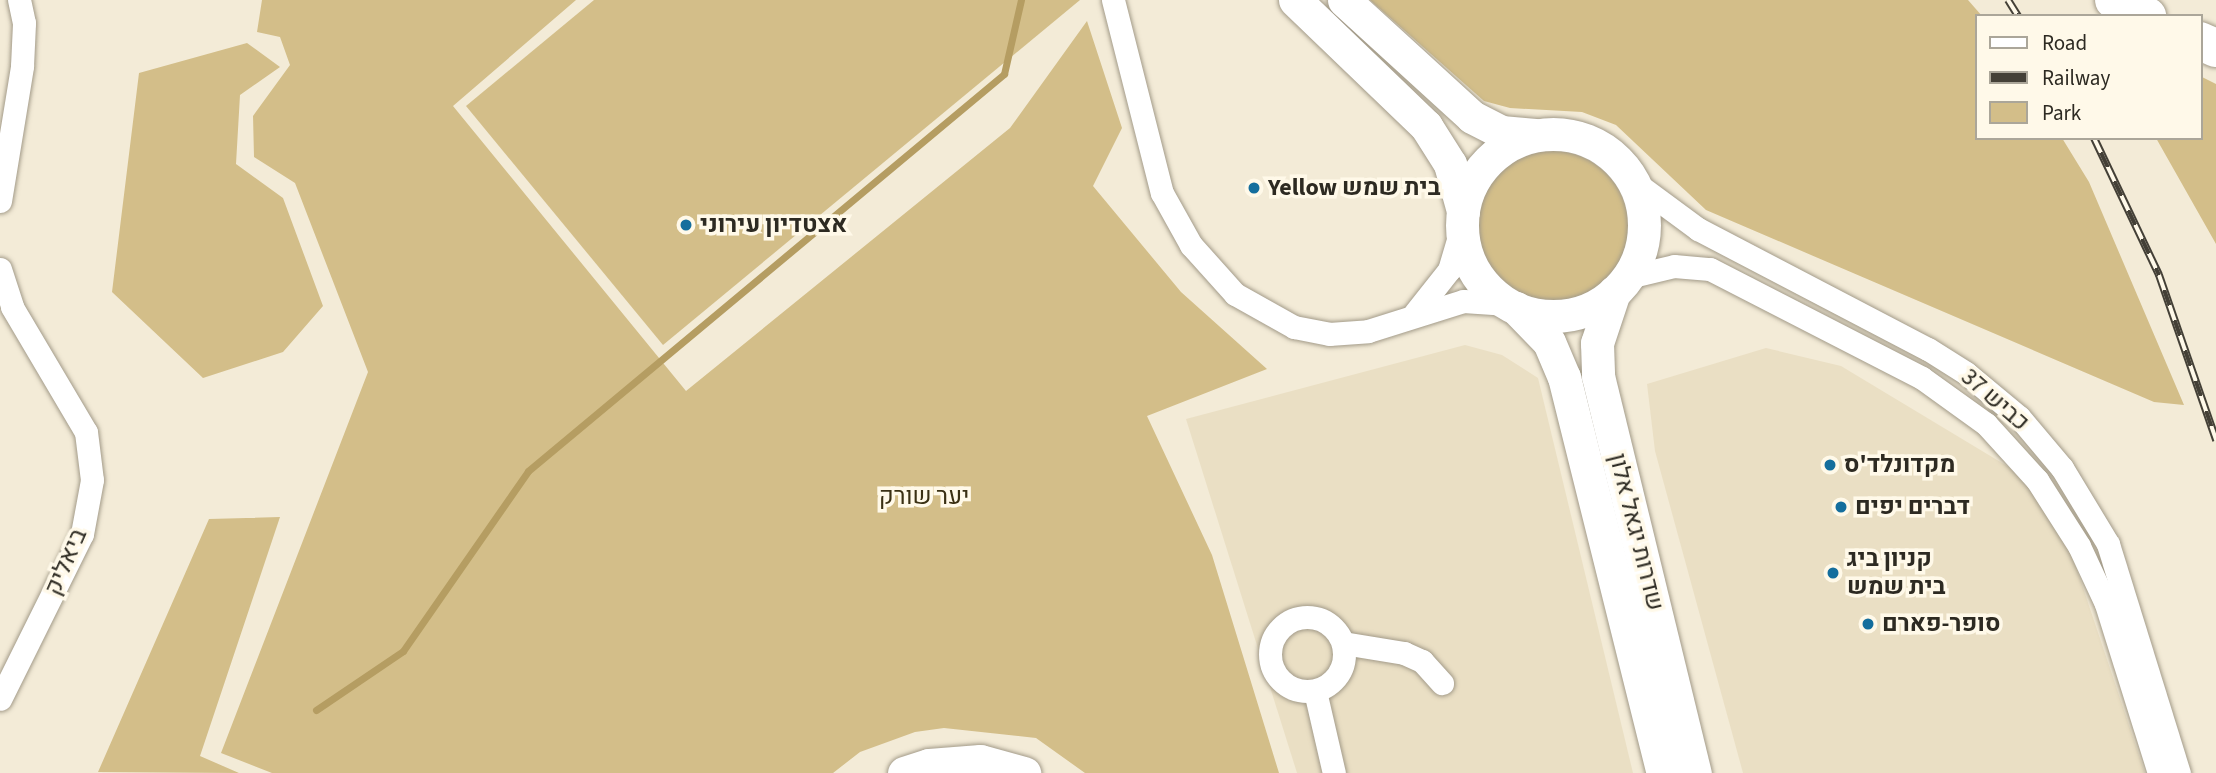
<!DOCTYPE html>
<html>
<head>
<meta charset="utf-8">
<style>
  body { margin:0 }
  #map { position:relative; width:2216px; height:773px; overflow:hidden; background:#f3ebd7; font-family:"Source Sans 3",Heebo,sans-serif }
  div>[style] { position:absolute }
  .built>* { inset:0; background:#eadfc4 }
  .green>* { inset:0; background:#d3be89 }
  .round { border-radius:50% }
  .stream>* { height:7px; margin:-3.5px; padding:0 3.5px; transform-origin:3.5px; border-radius:3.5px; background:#b59d62 }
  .roads { filter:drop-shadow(0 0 2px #a39b89) drop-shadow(0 0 2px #a39b89) }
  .minor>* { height:23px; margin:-11.5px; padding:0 11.5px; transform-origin:11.5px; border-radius:11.5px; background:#fff }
  .minor>.ring { margin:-11.5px; padding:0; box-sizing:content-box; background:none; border:23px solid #fff; border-radius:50% }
  .secondary>* { height:33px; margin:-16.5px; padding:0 16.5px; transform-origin:16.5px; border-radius:16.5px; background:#fff }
  .secondary>.ring { margin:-16.5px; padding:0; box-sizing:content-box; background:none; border:33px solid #fff; border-radius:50% }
  .trunk>* { height:38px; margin:-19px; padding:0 19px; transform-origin:19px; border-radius:19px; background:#fff }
  .rail>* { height:8px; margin-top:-4px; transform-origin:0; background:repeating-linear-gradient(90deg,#fff9e9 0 16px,#444037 0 32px); box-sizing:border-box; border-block:2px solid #444037 }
  .dots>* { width:19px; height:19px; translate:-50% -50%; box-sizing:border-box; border:4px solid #fff9e9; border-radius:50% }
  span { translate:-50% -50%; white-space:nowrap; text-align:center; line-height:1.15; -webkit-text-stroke:7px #fff9e9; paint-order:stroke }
  .poi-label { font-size:24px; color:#2d2a22; font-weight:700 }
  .left { translate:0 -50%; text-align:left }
  .street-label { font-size:24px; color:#2d2a22 }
  .park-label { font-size:24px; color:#3a3014 }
  .legend { position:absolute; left:1975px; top:14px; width:228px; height:126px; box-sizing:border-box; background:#fff9e9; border:2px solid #aba699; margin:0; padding:9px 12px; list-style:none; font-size:21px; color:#2d2a22 }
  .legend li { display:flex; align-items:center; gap:14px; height:35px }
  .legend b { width:35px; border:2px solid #aba699 }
</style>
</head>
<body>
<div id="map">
  <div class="built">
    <i style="clip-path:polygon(1465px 345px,1502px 355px,1538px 378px,1633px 773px,1297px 773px,1186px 419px)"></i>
    <i style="clip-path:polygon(1766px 348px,1841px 366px,2017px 472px,2058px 513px,2145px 773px,1743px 773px,1655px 451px,1647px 384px)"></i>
  </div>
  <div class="green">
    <i style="clip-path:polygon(262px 0,576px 0,453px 106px,686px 391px,1010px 128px,1087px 21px,1122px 128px,1093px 186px,1181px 292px,1267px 369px,1147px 416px,1212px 555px,1279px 773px,1085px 773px,1036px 738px,944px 728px,915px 732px,860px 752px,833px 773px,272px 773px,221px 753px,368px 372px,295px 183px,254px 157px,253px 116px,290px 65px,280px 37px,257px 32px)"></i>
    <i style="clip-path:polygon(594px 0,1080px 0,663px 345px,466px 106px)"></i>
    <i style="clip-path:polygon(1370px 0,1968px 0,1982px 16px,1976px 16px,1976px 138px,2062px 138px,2089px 182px,2184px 405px,2154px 402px,1706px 210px,1616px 125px,1582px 112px,1510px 108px,1484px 101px)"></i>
    <i style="clip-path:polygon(247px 43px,280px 67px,240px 95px,236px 164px,283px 198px,323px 306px,283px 352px,203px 378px,112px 292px,139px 73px)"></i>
    <i style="clip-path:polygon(2200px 76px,2216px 84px,2216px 244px,2156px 138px,2200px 138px)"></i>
    <i class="round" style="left:1478px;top:151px;width:150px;height:150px"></i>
    <i style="clip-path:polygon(280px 517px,200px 756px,239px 773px,98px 772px,209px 519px)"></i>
  </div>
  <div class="stream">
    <i style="left:316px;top:710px;width:105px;rotate:-34.1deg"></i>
    <i style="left:403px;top:651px;width:219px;rotate:-55.2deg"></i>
    <i style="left:528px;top:471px;width:620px;rotate:-39.83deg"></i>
    <i style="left:1004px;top:74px;width:76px;rotate:-77.1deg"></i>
  </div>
  <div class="roads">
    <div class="minor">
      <i style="left:1113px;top:0;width:199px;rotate:75.8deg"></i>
      <i style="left:1162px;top:193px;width:60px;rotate:60.9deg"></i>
      <i style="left:1191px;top:245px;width:66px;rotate:48.1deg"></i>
      <i style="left:1235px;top:294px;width:68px;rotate:29.2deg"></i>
      <i style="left:1294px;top:327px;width:36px;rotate:11deg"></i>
      <i style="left:1329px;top:334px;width:39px;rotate:-4deg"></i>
      <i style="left:1368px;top:331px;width:100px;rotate:-17.5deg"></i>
      <i style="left:1463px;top:301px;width:45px;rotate:3.8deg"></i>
      <i style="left:1633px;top:181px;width:81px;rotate:36.4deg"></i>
      <i style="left:1698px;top:229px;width:259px;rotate:27.6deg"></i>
      <i style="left:1928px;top:349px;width:45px;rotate:32.3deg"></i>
      <i style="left:1966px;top:373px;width:69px;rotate:39.7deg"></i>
      <i style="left:2019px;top:417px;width:67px;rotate:49.9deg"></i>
      <i style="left:2062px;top:468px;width:89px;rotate:58.8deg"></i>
      <i style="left:2108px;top:544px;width:240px;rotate:72.8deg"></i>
      <i style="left:0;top:201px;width:137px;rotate:-80.7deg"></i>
      <i style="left:22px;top:66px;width:43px;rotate:-87.3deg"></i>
      <i style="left:24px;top:23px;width:24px;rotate:-102deg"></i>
      <i style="left:0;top:269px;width:40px;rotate:72deg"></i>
      <i style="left:12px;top:307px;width:145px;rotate:59.4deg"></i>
      <i style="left:86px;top:432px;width:48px;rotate:82.9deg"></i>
      <i style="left:92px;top:480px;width:55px;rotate:100.5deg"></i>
      <i style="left:82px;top:534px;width:184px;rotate:116.4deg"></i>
      <i style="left:1628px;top:277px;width:47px;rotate:-13.4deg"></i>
      <i style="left:1674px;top:266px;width:36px;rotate:5deg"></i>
      <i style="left:1710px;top:269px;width:238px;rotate:27.2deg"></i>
      <i style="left:1922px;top:378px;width:79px;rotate:35.7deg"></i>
      <i style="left:1986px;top:424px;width:76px;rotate:47.7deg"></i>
      <i style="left:2037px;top:480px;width:78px;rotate:57.5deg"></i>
      <i style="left:2079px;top:546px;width:64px;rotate:65deg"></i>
      <i style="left:2106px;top:604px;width:177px;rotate:72.6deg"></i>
      <i style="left:1415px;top:313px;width:55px;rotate:-51.7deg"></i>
      <i style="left:1449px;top:270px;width:46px;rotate:-73.5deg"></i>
      <i class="ring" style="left:1270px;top:617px;width:51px;height:51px"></i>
      <i style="left:1343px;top:643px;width:62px;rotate:9.3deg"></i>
      <i style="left:1404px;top:653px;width:20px;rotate:24deg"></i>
      <i style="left:1422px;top:661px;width:30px;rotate:48deg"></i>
      <i style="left:1315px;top:691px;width:84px;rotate:77deg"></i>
    </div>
    <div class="secondary">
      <i style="left:1295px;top:0;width:182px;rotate:43.9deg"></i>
      <i style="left:1426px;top:126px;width:45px;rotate:57.7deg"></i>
      <i style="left:1450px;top:164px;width:49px;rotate:74.5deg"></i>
      <i style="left:1344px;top:0;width:173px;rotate:42.4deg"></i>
      <i style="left:1472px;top:117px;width:33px;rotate:27deg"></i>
      <i style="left:1501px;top:132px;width:34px;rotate:5deg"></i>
      <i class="ring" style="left:1462px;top:134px;width:149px;height:149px"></i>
      <i style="left:1614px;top:292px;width:54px;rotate:108.4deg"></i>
      <i style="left:1597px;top:343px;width:33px;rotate:88deg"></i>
      <i style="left:1598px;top:376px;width:409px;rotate:76.3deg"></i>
      <i style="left:1516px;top:308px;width:47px;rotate:45.9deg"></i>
      <i style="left:1549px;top:342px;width:38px;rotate:67deg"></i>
      <i style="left:1564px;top:377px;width:408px;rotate:76deg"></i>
      <i style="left:904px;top:773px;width:26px;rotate:-18deg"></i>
      <i style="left:929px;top:765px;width:51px;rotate:-4.5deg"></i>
      <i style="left:980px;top:761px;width:46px;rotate:15.3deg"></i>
    </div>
    <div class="trunk">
      <i style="left:2114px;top:0;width:37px;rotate:26deg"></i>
      <i style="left:2200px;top:41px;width:17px;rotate:24deg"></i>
    </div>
  </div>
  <div class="rail">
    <i style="left:2008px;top:0;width:19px;rotate:58deg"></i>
    <i style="left:2094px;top:138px;width:152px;rotate:64.6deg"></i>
    <i style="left:2159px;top:275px;width:175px;rotate:70.9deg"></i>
  </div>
  <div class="dots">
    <i style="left:1254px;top:188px;background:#146e9d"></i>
    <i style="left:686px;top:225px;background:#146e9d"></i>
    <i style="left:1830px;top:465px;background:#146e9d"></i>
    <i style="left:1841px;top:507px;background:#146e9d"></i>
    <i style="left:1833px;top:573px;background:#146e9d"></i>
    <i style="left:1868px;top:624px;background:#146e9d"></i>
  </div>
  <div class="poi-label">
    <span class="left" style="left:1268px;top:188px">Yellow בית שמש</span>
    <span class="left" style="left:700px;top:225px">אצטדיון עירוני</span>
    <span class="left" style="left:1844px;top:465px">מקדונלד'ס</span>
    <span class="left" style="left:1855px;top:507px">דברים יפים</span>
    <span class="left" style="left:1847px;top:573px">קניון ביג<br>בית שמש</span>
    <span class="left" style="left:1882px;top:624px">סופר-פארם</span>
  </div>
  <div class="street-label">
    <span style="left:1995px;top:400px;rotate:41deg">כביש 37</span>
    <span style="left:1636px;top:532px;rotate:76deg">שדרות יגאל אלון</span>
    <span style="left:66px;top:562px;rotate:-66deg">ביאליק</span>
  </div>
  <div class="park-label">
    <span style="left:924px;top:497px">יער שורק</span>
  </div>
  <ul class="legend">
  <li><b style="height:9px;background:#fff"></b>Road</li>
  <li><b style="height:9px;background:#444037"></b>Railway</li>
  <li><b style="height:19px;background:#d3be89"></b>Park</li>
  </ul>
</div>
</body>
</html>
